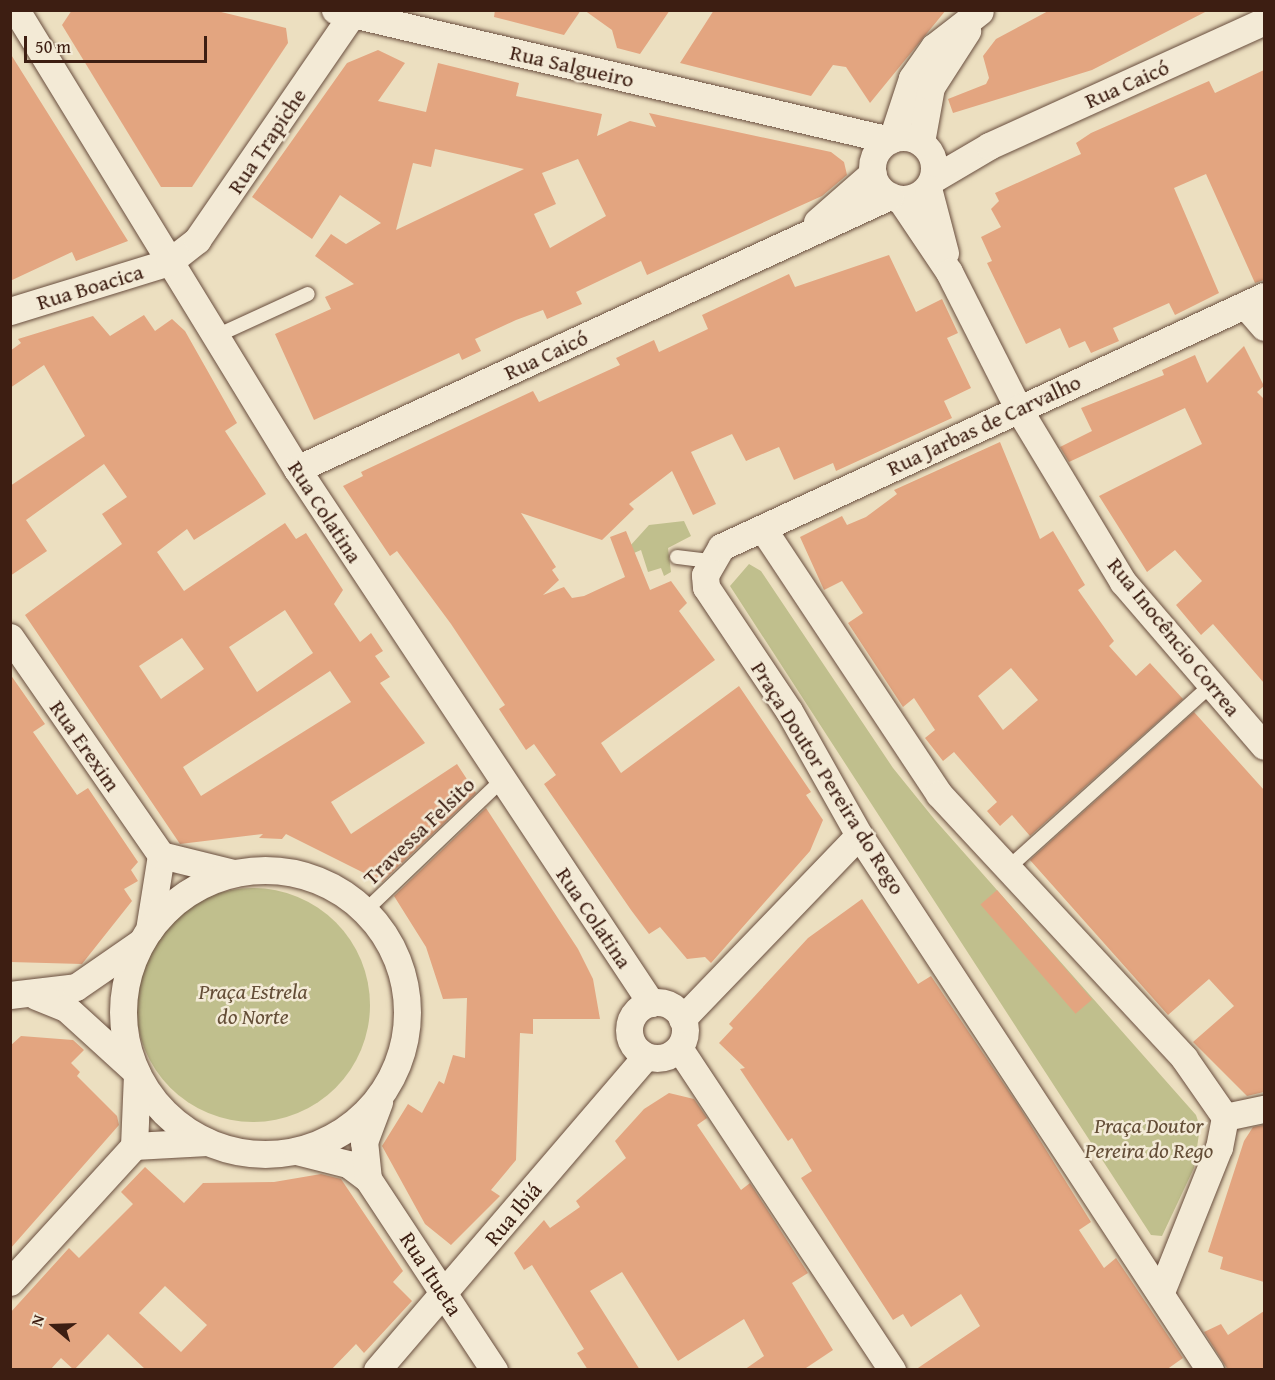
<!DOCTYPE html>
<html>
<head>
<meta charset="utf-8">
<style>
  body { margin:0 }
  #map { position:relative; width:1275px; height:1380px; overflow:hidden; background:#ecdfc0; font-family:"Gentium Book Plus",serif }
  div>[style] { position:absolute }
  .green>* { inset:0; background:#c0bf8d }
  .round { border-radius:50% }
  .building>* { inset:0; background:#e3a580; transform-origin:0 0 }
  .roads { filter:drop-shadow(0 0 2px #694e3e) drop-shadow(0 0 2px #694e3e) }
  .service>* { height:14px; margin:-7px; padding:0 7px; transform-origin:7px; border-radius:7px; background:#f3ead6 }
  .minor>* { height:27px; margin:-13.5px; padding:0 13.5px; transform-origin:13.5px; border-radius:13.5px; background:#f3ead6 }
  .minor>.ring { margin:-13.5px; padding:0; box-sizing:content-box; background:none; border:27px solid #f3ead6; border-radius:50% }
  span { translate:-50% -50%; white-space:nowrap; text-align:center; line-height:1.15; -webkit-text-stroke:5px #f3ead6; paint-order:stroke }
  .street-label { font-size:22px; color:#3d1e12 }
  .park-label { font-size:22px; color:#644e37; font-style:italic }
  .frame { position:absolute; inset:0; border:12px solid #3d1e12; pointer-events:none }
  .north { position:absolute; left:24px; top:1296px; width:60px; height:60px; -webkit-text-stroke:4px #f3ead6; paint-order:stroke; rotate:289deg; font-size:16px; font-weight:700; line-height:24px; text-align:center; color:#3d1e12 }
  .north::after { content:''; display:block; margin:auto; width:21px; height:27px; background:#3d1e12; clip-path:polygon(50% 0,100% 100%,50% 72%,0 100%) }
  .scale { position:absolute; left:24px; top:36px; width:183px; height:27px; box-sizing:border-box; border:3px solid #3d1e12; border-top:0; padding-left:8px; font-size:18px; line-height:21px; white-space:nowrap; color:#3d1e12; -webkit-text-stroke:4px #f3ead6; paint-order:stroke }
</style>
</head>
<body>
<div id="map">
  <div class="green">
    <i style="clip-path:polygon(684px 521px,691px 536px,668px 548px,671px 572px,664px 576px,661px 568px,648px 572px,641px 550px,634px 553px,630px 546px,649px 525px)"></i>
    <i style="clip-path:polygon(749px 564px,761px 571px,893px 768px,935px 820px,1196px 1115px,1200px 1127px,1194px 1168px,1162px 1236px,1151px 1235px,730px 586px)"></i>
    <i class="round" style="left:136px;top:888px;width:234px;height:234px"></i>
  </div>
  <div class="building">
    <i style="clip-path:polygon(72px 10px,213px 10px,286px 28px,288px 43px,192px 187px,161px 187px,62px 25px)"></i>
    <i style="clip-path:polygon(495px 10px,581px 10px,564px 35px,494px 17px)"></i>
    <i style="clip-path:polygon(584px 10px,670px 10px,640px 54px,617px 48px,612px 30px)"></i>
    <i style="clip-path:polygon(714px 10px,946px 10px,870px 103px,846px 67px,833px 65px,811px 96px,680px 63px)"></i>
    <i style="clip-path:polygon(1050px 10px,1209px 10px,1092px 70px,953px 113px,948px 99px,986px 84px,989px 78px,983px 56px,996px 39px)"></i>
    <i style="clip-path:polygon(evenodd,378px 50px,405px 63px,378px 101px,426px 112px,438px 63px,519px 83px,516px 96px,602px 114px,597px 136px,630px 121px,656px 127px,649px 113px,831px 152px,844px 162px,847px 175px,822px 196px,647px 275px,641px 261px,576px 292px,582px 304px,547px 319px,543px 310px,516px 320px,475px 339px,481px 351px,462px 360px,459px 353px,314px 420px,275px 334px,331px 309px,325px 297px,354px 284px,315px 256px,331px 234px,346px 244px,381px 223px,340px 195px,312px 239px,252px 197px,347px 63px,378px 50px,435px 149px,524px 169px,396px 230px,413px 163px,431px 167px,435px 149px,378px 50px,578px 159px,606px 216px,550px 248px,534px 214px,556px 204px,542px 173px,578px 159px)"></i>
    <i style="clip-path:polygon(10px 53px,128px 241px,76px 261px,72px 252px,10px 281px)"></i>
    <i style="clip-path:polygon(1264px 70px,1264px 280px,1255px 283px,1206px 174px,1174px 188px,1219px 293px,1175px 315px,1169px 303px,1113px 328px,1119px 341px,1091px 353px,1085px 341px,1069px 348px,1060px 328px,1026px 344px,987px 263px,992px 261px,981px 237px,1001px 227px,991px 209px,999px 201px,995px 193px,1081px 154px,1076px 143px,1091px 133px,1209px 81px,1215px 93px)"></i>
    <i style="clip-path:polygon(889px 255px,916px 312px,942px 299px,958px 333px,947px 338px,971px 388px,944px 401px,952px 418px,836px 471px,833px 463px,794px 480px,779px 447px,746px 461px,732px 434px,691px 452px,716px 504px,693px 515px,672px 471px,629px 504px,634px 509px,602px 540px,521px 513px,556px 567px,552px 570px,559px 580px,543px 595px,564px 587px,572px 598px,584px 596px,625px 577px,610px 537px,626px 531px,650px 590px,671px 581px,687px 603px,679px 611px,715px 660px,601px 743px,621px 773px,739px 686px,811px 792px,806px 795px,823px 820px,810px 851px,711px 963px,705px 957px,687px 959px,660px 927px,649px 934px,631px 910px,544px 784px,556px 775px,534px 744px,526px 750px,499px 709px,505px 705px,451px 624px,397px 551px,390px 556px,343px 486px,363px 476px,361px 472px,533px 391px,539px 402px,620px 365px,616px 358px,654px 340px,659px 352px,708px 329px,702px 315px,789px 274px,795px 287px)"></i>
    <i style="clip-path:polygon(evenodd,144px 315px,155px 331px,172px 319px,185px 331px,237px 423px,225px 431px,266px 494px,194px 540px,187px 529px,157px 552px,184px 591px,285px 523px,296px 539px,306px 533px,343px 590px,334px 604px,360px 642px,371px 633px,383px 651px,375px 656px,390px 677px,380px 683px,425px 743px,331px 802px,351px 834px,457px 764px,476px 793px,382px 882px,286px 834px,282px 839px,259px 838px,263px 834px,180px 844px,25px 615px,122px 544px,102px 514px,127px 497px,104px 464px,26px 520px,47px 551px,10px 576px,10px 486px,85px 436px,44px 365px,10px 388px,10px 351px,21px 343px,18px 339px,93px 316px,110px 336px,144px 315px,285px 610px,313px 653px,257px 692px,229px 647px,285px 610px,144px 315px,182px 638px,204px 669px,161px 699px,139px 666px,182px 638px,144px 315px,330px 671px,351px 702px,201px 796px,183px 767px,330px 671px)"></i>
    <i style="clip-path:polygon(1244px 346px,1264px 386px,1257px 392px,1264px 399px,1264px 683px,1213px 624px,1201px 635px,1176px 605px,1202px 581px,1175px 550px,1147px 572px,1099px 496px,1202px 444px,1185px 408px,1069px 462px,1060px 447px,1092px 431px,1081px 408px,1164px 375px,1162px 370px,1195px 355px,1207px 383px)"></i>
    <i style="clip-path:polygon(evenodd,1000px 442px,1040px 539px,1053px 531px,1085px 585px,1078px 590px,1114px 641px,1109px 646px,1136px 676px,1150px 663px,1183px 699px,1030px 836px,1012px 815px,1000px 826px,987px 811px,997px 802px,954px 752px,943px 761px,925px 738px,935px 730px,914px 698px,903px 707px,848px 623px,863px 613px,842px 581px,824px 590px,800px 537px,842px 516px,847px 525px,866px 517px,897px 494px,894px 490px,1000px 442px,1011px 668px,1038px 700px,1003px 730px,978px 696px,1011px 668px)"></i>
    <i style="clip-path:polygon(10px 674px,45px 724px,33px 732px,77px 795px,88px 788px,138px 862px,131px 870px,138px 881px,124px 889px,132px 901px,82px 964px,10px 962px)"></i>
    <i style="clip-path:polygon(1194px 712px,1264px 790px,1264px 1092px,1247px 1096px,1193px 1042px,1234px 1006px,1209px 979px,1168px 1015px,1030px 860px)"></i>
    <i style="clip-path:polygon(486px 808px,578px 949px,593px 979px,600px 1019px,533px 1019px,533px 1034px,520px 1033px,516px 1160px,491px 1190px,500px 1196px,451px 1245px,425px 1224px,382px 1146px,408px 1104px,422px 1113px,439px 1081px,444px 1084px,453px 1055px,465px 1058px,467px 998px,443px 999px,426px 947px,394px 896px)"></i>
    <i style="left:997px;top:890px;width:145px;height:22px;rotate:49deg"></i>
    <i style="clip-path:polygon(862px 899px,918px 984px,931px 976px,1020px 1108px,1091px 1222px,1079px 1230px,1104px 1268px,1116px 1258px,1183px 1358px,1166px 1370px,915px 1370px,980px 1326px,961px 1294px,911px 1327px,903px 1314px,893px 1320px,801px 1178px,812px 1171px,792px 1138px,788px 1141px,740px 1069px,745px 1068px,719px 1043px,733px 1028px,729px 1024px,808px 938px)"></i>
    <i style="clip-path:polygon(21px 1036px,73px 1040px,84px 1050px,71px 1063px,80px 1072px,77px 1076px,117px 1116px,119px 1125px,10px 1249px,10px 1046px)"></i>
    <i style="clip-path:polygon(669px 1093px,694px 1099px,707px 1118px,697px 1125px,741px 1190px,750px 1183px,808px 1273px,792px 1283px,833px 1350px,803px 1370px,744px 1370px,764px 1356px,744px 1319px,678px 1361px,622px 1272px,590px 1291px,640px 1370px,588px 1370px,577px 1353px,584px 1349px,532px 1265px,524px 1270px,514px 1253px,544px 1220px,550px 1228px,580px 1207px,576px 1201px,626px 1158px,615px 1141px,644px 1109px)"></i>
    <i style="clip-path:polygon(1264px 1125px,1264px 1282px,1220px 1269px,1223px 1257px,1208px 1252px,1244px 1141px,1253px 1127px)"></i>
    <i style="clip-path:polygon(evenodd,145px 1167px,184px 1203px,203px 1183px,274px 1182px,321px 1174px,341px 1179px,403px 1271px,393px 1282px,412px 1301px,364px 1353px,356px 1344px,331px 1370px,146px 1370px,108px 1334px,74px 1370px,61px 1358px,50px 1370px,10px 1370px,10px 1313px,69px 1248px,79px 1258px,133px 1204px,121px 1192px,145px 1167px,165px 1286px,207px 1325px,181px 1352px,139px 1313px,165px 1286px)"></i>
    <i style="clip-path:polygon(1264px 1311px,1264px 1370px,1228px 1370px,1204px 1332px,1221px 1324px,1228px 1335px)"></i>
  </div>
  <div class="roads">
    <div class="service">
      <i style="left:214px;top:337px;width:103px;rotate:-24.6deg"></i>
      <i style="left:677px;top:557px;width:32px;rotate:7deg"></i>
      <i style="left:1008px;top:868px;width:272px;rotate:-42deg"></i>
      <i style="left:365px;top:911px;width:190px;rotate:-43.7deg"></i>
    </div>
    <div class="minor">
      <i style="left:16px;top:10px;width:538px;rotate:58.53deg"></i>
      <i style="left:297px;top:469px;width:641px;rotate:56.46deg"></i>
      <i style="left:335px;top:10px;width:570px;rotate:13.18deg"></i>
      <i class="ring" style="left:872px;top:137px;width:35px;height:35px"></i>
      <i style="left:892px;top:139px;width:64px;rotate:-71.8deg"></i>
      <i style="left:912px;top:78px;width:38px;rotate:-55deg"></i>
      <i style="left:934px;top:47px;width:58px;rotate:-38deg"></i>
      <i style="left:921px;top:142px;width:56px;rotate:-79.7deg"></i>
      <i style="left:931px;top:87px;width:67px;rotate:-57.3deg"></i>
      <i style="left:933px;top:179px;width:65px;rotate:-30.5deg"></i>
      <i style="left:989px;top:146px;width:302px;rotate:-24.4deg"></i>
      <i style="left:928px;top:188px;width:67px;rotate:75.3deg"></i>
      <i style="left:900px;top:199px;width:88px;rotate:56.1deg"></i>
      <i style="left:949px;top:272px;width:153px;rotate:63.1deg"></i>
      <i style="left:1018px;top:408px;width:203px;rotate:58.9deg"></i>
      <i style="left:1123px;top:582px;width:216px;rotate:49.3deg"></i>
      <i style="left:817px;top:222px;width:74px;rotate:-41.2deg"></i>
      <i style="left:1245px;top:305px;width:29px;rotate:49deg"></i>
      <i style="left:10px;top:311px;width:166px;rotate:-17.1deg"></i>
      <i style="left:169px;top:262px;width:36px;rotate:-38deg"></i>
      <i style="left:197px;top:240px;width:279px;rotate:-55.5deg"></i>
      <i style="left:297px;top:469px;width:653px;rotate:-24.72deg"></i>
      <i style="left:763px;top:529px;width:318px;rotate:56.4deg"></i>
      <i style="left:939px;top:794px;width:360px;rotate:47.1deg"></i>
      <i style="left:1184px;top:1058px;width:72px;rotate:55.2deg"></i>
      <i style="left:1225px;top:1117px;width:31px;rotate:101deg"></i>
      <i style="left:1219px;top:1147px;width:156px;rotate:111.8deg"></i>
      <i style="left:10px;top:637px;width:265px;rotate:55.3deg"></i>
      <i style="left:161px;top:855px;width:76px;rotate:99.1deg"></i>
      <i style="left:161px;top:855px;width:75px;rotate:13.9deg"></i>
      <i class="ring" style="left:123px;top:870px;width:257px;height:257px"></i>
      <i style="left:10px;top:995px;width:66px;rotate:-6.9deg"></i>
      <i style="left:76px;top:987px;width:79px;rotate:-34.7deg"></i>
      <i style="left:36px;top:996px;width:32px;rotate:22deg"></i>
      <i style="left:66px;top:1008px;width:91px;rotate:42.3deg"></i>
      <i class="ring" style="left:629px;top:1002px;width:29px;height:29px"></i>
      <i style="left:682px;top:1019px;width:255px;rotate:-46.1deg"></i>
      <i style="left:679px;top:1048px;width:386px;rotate:56.5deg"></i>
      <i style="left:1225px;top:1117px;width:40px;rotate:-12deg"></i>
      <i style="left:134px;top:1146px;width:73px;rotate:-3.1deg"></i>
      <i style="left:296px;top:1151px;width:54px;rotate:14deg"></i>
      <i style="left:348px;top:1164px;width:25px;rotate:37deg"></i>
      <i style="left:368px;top:1179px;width:229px;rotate:56.6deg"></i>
      <i style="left:368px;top:1179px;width:37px;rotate:-96deg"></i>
      <i style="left:364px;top:1142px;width:43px;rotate:-69.4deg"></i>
      <i style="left:10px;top:1282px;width:184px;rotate:-47.6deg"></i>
      <i style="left:134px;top:1146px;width:72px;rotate:-87.6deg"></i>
      <i style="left:377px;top:1370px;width:413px;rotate:-49.4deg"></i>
      <i style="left:1210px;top:1370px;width:640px;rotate:-123.27deg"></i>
      <i style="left:859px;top:835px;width:142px;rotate:-119.4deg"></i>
      <i style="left:789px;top:711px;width:149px;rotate:-123.8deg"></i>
      <i style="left:706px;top:587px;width:12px;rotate:-95deg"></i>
      <i style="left:705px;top:575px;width:32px;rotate:-60deg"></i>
      <i style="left:721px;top:547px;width:598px;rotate:-24.81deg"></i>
    </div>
  </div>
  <div class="street-label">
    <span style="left:572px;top:66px;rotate:13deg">Rua Salgueiro</span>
    <span style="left:1127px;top:84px;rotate:-24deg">Rua Caicó</span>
    <span style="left:267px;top:141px;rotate:-56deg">Rua Trapiche</span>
    <span style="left:90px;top:287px;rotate:-17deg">Rua Boacica</span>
    <span style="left:546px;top:355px;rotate:-25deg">Rua Caicó</span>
    <span style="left:984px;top:425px;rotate:-25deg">Rua Jarbas de Carvalho</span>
    <span style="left:325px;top:512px;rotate:57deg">Rua Colatina</span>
    <span style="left:1174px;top:637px;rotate:51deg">Rua Inocêncio Correa</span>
    <span style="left:85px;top:746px;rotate:55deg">Rua Erexim</span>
    <span style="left:828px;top:778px;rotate:58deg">Praça Doutor Pereira do Rego</span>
    <span style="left:419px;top:831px;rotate:-44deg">Travessa Felsito</span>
    <span style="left:594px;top:918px;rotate:56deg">Rua Colatina</span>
    <span style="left:513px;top:1214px;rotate:-50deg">Rua Ibiá</span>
    <span style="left:431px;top:1274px;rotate:57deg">Rua Itueta</span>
  </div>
  <div class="park-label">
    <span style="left:253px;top:1004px">Praça Estrela<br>do Norte</span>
    <span style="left:1149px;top:1138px">Praça Doutor<br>Pereira do Rego</span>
  </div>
  <div class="frame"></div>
  <div class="north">N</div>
  <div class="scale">50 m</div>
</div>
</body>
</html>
